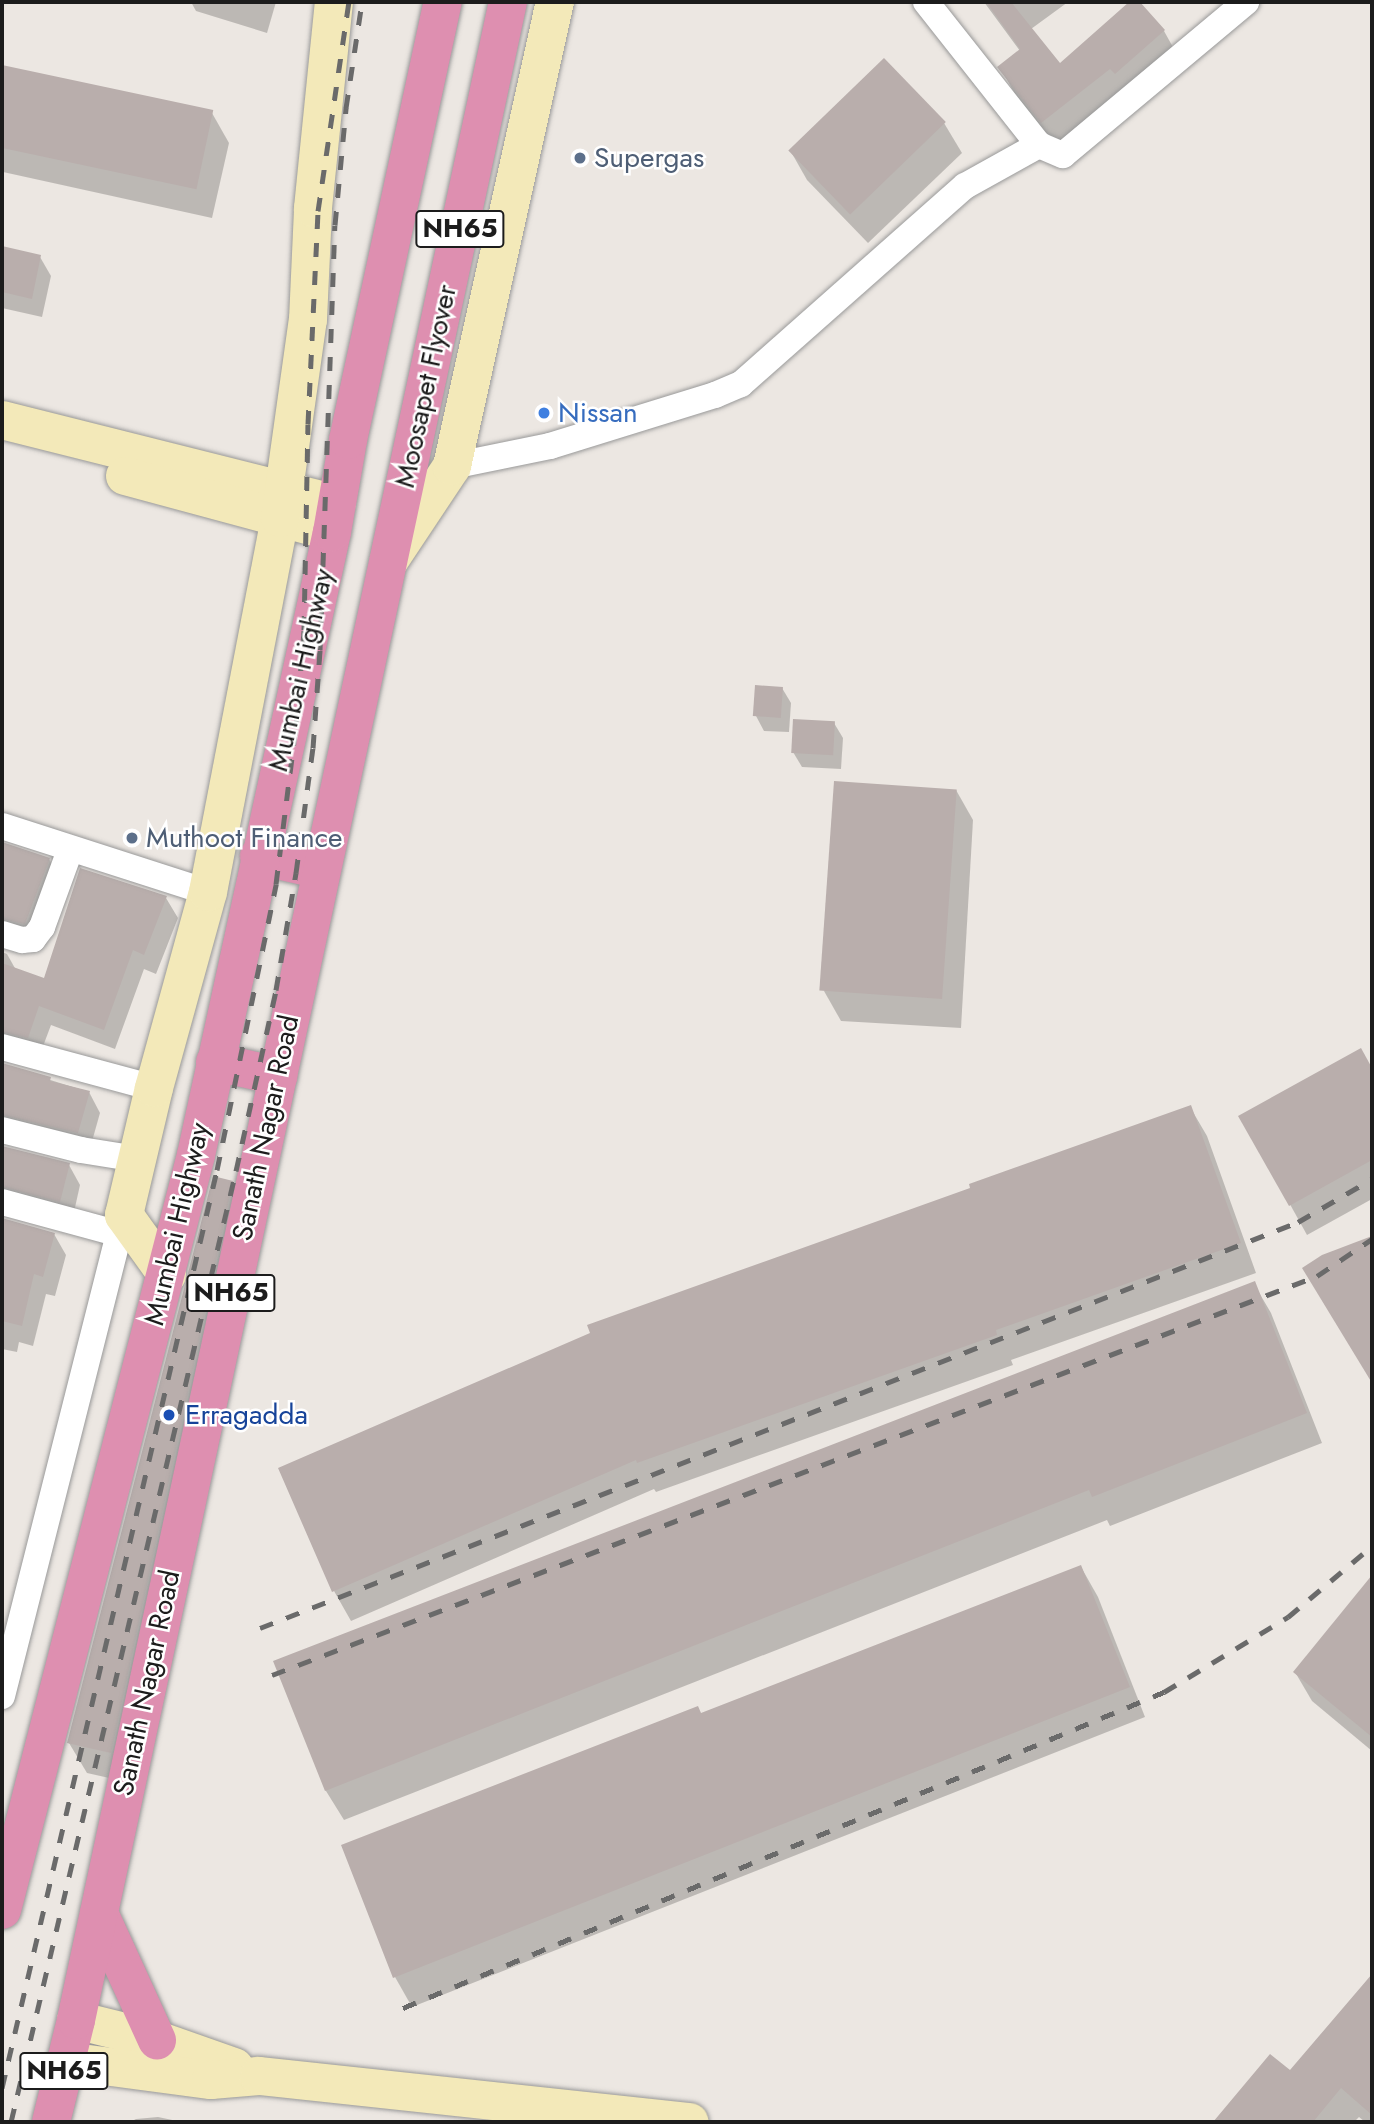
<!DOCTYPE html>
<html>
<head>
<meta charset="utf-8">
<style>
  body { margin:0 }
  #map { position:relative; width:1374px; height:2124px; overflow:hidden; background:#ece7e2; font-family:Jost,sans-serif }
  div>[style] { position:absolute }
  .shadow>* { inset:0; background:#0003 }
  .building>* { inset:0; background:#b9aeac; transform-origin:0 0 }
  .roads { filter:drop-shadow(0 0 2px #999) drop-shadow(0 0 2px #999) }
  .street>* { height:26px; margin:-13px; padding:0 13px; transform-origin:13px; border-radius:13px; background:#fff }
  .secondary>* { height:38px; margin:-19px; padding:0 19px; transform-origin:19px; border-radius:19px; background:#f3e9b9 }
  .highway>* { height:38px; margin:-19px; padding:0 19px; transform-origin:19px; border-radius:19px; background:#de8fb0 }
  .rail>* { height:5px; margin-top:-2.5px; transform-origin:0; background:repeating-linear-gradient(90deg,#6a6a6a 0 14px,transparent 0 28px) }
  .dots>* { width:19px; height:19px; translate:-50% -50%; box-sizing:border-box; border:4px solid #fff; border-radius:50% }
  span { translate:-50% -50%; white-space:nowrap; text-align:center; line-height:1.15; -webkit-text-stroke:5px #fff; paint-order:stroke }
  .shield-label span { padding:2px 5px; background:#fff; border:2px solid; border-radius:5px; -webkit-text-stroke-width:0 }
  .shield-label { font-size:26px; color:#1c1c1c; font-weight:700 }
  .service-label { font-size:28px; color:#4e5e75 }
  .left { translate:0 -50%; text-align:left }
  .street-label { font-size:28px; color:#1c1c1c }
  .shop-label { font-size:28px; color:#366cbe }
  .transit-label { font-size:28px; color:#164399 }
  .frame { position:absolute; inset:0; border:4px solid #1c1c1c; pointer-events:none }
</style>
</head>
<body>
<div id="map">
  <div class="shadow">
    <i style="clip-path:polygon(191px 2px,276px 2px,267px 33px,196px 11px)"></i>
    <i style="clip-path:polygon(984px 2px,1068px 2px,1031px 29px,1060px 66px,1132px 2px,1137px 2px,1164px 31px,1179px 58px,1058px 148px,1015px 94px,1000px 67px,1020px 51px)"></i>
    <i style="clip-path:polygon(2px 67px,212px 113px,229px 143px,212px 218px,3px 172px)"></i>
    <i style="clip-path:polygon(944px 123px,962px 153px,868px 243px,807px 180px,790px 150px)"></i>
    <i style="clip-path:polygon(2px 247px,40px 257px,51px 276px,42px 317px,2px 308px)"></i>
    <i style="clip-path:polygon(782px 688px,791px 703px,789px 732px,764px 731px,756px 716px)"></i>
    <i style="clip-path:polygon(834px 723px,843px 738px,841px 769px,802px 767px,793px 752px)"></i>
    <i style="clip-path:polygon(956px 790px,973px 820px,961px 1028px,841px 1021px,824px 991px)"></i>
    <i style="clip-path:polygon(2px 844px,49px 859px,61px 880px,36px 943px,2px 947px)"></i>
    <i style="clip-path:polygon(166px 898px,178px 918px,156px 974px,144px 969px,115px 1049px,51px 1025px,39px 1057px,2px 1059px,2px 952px,7px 954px,16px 970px,45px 981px)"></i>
    <i style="clip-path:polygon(1360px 1050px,1372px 1071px,1372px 1199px,1307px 1235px,1241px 1116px)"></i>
    <i style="clip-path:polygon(2px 1065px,89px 1092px,100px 1113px,89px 1152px,2px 1142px)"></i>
    <i style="clip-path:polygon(1190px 1107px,1207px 1136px,1256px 1273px,1011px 1360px,1013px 1365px,656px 1492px,654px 1489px,351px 1621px,334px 1591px,973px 1189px)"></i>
    <i style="clip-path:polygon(2px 1148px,69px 1165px,80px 1185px,72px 1221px,2px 1212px)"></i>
    <i style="clip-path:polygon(232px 1183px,249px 1212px,127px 1782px,87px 1773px,69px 1743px)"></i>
    <i style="clip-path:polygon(2px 1220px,54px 1234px,66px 1255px,55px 1296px,46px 1294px,33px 1346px,19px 1342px,17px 1352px,2px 1349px)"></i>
    <i style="clip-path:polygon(1372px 1238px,1372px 1381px,1321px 1298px,1323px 1257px)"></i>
    <i style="clip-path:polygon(1254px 1284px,1271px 1313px,1322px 1443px,1110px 1526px,1107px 1520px,344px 1820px,326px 1791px,275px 1662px)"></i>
    <i style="clip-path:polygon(1081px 1567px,1098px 1597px,1145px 1717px,412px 2007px,395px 1977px,702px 1715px)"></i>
    <i style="clip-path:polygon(1372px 1578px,1372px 1751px,1312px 1701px,1295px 1672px)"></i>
    <i style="clip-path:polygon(1366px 1984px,1372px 1990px,1372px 2122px,1365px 2122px,1359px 2117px,1354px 2122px,1215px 2122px,1271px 2056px,1290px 2073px)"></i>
    <i style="clip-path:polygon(158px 2117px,182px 2122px,130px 2122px,136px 2119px)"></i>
  </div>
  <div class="building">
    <i style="clip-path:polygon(986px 2px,1011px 2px,1060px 63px,1129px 2px,1140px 2px,1165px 30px,1115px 74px,1110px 69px,1041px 123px,997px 67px,1020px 49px)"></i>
    <i style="left:884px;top:58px;width:89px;height:133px;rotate:46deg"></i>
    <i style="left:2px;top:65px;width:216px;height:81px;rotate:12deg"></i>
    <i style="clip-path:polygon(2px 246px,41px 255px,32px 299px,2px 292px)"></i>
    <i style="left:755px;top:685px;width:28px;height:31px;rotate:4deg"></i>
    <i style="left:793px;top:719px;width:42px;height:34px;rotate:3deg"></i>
    <i style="left:834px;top:781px;width:123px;height:210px;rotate:4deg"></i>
    <i style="clip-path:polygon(2px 842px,50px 858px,25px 924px,2px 919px)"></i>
    <i style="clip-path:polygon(80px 868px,167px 896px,144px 955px,133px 950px,104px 1030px,39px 1006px,28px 1038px,2px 1032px,2px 963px,44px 978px)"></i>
    <i style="clip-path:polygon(1361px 1048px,1372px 1068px,1372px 1160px,1289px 1206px,1238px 1116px)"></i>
    <i style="clip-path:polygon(2px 1063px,51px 1077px,50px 1081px,90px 1091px,78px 1133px,2px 1115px)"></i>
    <i style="clip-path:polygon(1191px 1105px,1241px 1243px,996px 1330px,997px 1335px,637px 1463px,636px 1460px,332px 1592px,278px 1468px,590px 1333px,587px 1325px,970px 1188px,969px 1184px)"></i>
    <i style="clip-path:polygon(2px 1146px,70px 1163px,60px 1202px,2px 1187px)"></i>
    <i style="clip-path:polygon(213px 1176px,233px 1181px,111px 1753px,67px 1743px)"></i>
    <i style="clip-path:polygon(2px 1218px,55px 1233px,43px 1277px,34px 1274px,22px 1326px,2px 1321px)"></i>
    <i style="clip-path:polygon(1372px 1236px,1372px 1383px,1302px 1268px,1322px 1255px)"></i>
    <i style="clip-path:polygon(1255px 1281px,1307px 1413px,1092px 1497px,1089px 1490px,325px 1791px,273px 1661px)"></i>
    <i style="clip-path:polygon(1081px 1565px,1130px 1687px,393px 1978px,341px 1845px,698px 1706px,701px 1713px)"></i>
    <i style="clip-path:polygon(1372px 1575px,1372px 1737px,1293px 1672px)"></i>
    <i style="clip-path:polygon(1372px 1974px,1372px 2115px,1341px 2088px,1313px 2122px,1213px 2122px,1270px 2054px,1290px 2070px)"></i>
  </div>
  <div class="roads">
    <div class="street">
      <i style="left:926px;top:2px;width:182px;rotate:51.7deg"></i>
      <i style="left:1039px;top:145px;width:26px;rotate:23deg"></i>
      <i style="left:1063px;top:155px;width:239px;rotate:-39.9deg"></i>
      <i style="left:452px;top:466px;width:100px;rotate:-11.5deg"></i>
      <i style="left:550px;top:446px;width:173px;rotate:-17.2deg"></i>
      <i style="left:715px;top:395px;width:28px;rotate:-23deg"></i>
      <i style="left:741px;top:384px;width:299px;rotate:-41.5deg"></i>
      <i style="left:965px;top:186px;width:85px;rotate:-29deg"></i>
      <i style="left:2px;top:826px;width:216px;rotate:17.8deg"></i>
      <i style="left:2px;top:934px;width:21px;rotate:17deg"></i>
      <i style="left:22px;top:940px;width:11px;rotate:-5deg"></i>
      <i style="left:33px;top:939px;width:15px;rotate:-53deg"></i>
      <i style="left:42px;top:927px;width:82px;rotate:-70deg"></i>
      <i style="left:2px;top:1047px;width:157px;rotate:15.1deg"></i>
      <i style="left:2px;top:1130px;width:81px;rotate:14.2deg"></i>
      <i style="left:81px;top:1150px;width:57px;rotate:9.1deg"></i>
      <i style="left:2px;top:1202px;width:122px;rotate:15.2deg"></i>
      <i style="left:2px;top:1696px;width:496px;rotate:-75.8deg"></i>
    </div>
    <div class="secondary">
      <i style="left:2px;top:420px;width:345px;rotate:14.1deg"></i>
      <i style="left:125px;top:476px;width:214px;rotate:15.1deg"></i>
      <i style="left:389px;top:561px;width:114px;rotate:-56.4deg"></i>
      <i style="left:452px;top:466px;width:475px;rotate:-77.5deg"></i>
      <i style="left:167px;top:1275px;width:74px;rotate:-125.6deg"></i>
      <i style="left:124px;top:1215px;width:130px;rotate:-76.7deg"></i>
      <i style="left:154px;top:1088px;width:203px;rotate:-74.6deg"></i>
      <i style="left:208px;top:892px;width:381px;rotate:-79.1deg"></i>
      <i style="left:280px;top:518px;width:200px;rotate:-82deg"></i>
      <i style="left:308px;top:320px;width:112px;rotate:-87.4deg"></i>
      <i style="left:313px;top:208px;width:207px;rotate:-84.2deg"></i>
      <i style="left:76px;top:2020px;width:83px;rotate:13.9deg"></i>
      <i style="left:157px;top:2040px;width:82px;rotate:19.3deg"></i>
      <i style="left:66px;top:2061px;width:146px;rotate:7.5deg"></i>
      <i style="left:211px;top:2080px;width:48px;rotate:-4.8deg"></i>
      <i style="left:259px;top:2076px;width:433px;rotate:6.1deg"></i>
    </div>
    <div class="highway">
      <i style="left:259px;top:856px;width:64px;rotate:12.7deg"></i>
      <i style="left:215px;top:1062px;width:65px;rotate:12.5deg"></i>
      <i style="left:2px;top:1910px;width:780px;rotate:-75.59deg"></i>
      <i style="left:196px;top:1155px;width:638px;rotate:-77.69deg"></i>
      <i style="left:332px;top:532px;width:93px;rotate:-80.1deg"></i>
      <i style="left:348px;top:440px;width:448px;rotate:-77.8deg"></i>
      <i style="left:99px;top:1913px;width:140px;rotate:65.5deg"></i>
      <i style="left:51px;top:2122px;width:105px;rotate:-76.2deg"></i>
      <i style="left:76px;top:2020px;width:2064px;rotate:-77.92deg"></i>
    </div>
  </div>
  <div class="rail">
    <i style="left:260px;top:1628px;width:1115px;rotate:-21.36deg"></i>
    <i style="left:1298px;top:1222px;width:86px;rotate:-30.2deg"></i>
    <i style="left:272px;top:1675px;width:1119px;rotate:-20.9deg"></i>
    <i style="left:1317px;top:1276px;width:66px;rotate:-33.9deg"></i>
    <i style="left:403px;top:2008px;width:824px;rotate:-22.55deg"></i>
    <i style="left:1164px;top:1692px;width:145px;rotate:-31.2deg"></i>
    <i style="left:1288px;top:1617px;width:110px;rotate:-40.2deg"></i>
    <i style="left:2px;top:2088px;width:943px;rotate:-76.82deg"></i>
    <i style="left:217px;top:1170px;width:292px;rotate:-78.3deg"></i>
    <i style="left:276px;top:884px;width:159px;rotate:-82.8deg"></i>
    <i style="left:296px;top:726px;width:96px;rotate:-85.2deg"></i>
    <i style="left:304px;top:630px;width:206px;rotate:-88.9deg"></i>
    <i style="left:308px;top:424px;width:213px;rotate:-87.3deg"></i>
    <i style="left:318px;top:211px;width:211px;rotate:-81.6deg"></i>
    <i style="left:11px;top:2122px;width:977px;rotate:-76.69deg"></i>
    <i style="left:236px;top:1171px;width:185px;rotate:-77.5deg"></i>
    <i style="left:276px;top:990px;width:119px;rotate:-80.3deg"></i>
    <i style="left:296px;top:873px;width:126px;rotate:-82.3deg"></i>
    <i style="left:313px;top:748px;width:98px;rotate:-85.9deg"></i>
    <i style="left:320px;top:650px;width:425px;rotate:-88deg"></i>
    <i style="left:335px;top:225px;width:118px;rotate:-84.6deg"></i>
    <i style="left:346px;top:108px;width:107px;rotate:-81.4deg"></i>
  </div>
  <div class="dots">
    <i style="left:580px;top:158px;background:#5c6f8a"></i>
    <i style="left:544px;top:413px;background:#3f7fe0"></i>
    <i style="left:132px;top:838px;background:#5c6f8a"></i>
    <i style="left:169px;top:1415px;background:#1a4fb4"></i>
  </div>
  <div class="shield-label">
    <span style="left:460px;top:229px">NH65</span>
    <span style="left:231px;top:1293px">NH65</span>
    <span style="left:64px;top:2071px">NH65</span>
  </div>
  <div class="service-label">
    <span class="left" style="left:594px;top:158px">Supergas</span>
    <span class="left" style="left:146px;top:838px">Muthoot Finance</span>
  </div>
  <div class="street-label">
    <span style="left:426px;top:386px;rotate:-78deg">Moosapet Flyover</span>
    <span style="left:301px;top:670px;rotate:-77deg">Mumbai Highway</span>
    <span style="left:266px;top:1128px;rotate:-78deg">Sanath Nagar Road</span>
    <span style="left:177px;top:1224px;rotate:-77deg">Mumbai Highway</span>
    <span style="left:147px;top:1683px;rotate:-78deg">Sanath Nagar Road</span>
  </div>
  <div class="shop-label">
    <span class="left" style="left:558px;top:413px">Nissan</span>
  </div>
  <div class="transit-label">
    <span class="left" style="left:185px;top:1415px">Erragadda</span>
  </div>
  <div class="frame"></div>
</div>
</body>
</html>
